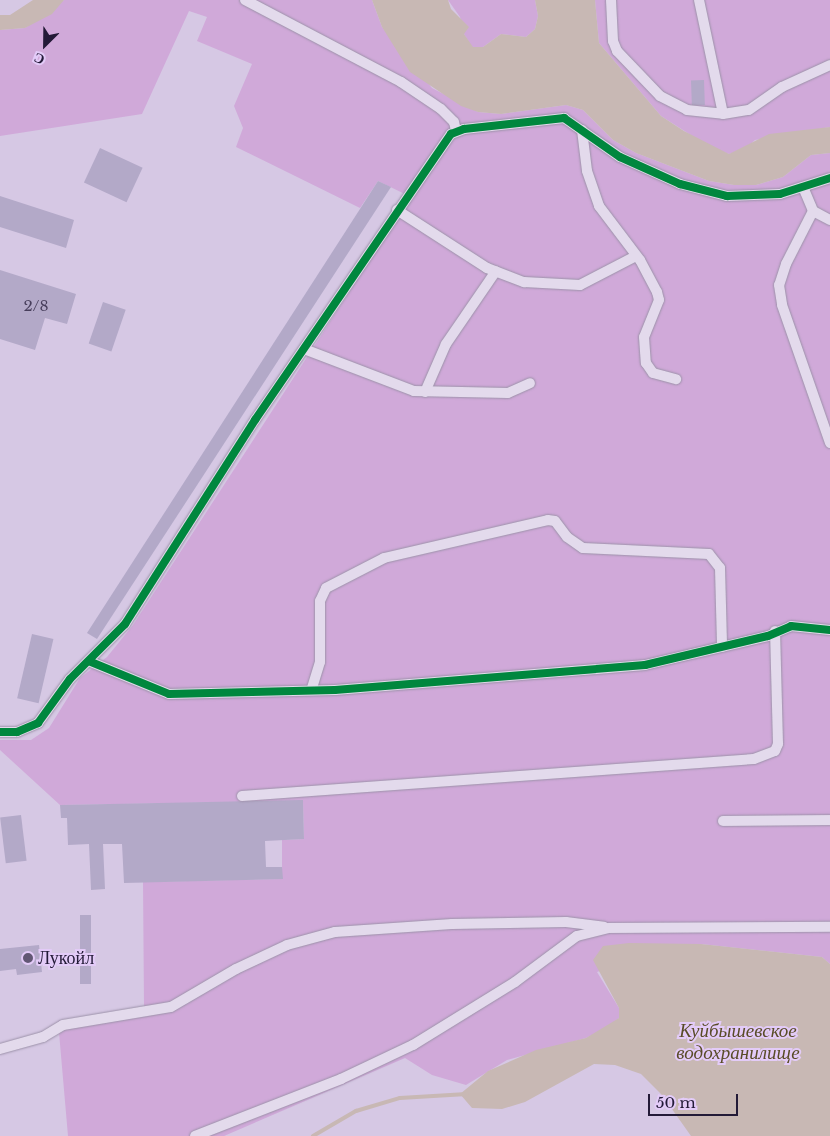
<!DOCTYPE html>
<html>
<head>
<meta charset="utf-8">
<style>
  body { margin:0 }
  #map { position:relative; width:830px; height:1136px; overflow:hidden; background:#d6c8e4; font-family:"Libre Baskerville",serif }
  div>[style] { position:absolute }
  .green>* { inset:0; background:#d0a9d9 }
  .water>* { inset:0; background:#c8b8b4 }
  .stream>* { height:4px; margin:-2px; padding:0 2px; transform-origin:2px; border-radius:2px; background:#c8b8b4 }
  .building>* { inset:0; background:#b3a9c8; transform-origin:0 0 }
  .roads { filter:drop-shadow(0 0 1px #9c92a9) drop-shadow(0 0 1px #9c92a9) }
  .street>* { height:10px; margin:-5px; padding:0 5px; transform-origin:5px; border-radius:5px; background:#e3daec }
  .cycleway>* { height:8px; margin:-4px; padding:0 4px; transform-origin:4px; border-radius:4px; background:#00873e }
  .dots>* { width:14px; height:14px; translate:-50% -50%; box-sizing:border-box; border:2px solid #e3cbf8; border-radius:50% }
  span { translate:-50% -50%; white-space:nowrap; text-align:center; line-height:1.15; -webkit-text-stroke:4px #e3cbf8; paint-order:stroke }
  .number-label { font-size:15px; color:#473e5b }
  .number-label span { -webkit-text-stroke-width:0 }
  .poi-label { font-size:18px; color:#231a37 }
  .left { translate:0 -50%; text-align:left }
  .water-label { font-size:19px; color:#594c28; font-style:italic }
  .north { position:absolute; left:20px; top:20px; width:50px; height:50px; -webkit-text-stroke:4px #e3cbf8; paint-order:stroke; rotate:203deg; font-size:14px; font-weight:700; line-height:20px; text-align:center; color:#231a37 }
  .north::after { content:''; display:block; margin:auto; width:18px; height:22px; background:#231a37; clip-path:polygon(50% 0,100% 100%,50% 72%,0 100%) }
  .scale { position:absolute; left:648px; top:1094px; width:90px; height:22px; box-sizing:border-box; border:2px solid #231a37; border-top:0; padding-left:6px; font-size:15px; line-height:18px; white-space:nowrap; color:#231a37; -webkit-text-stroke:4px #e3cbf8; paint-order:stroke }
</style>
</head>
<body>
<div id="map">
  <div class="green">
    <i style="clip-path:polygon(64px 0,372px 0,382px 27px,432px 88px,478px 112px,501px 114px,566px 105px,583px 110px,613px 140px,636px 153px,709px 181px,734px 185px,756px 185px,783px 177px,811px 155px,830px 153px,830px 964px,822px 957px,701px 944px,678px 945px,597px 972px,619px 1008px,619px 1018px,606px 1028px,586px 1038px,507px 1060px,466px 1085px,432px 1075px,405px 1058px,224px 1136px,68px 1136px,58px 1021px,144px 1007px,143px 882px,282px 879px,282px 840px,304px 839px,303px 801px,60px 805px,0 750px,0 740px,31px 740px,49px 728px,80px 678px,107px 657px,133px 625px,411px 197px,378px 181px,360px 208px,236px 147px,243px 128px,234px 106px,252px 64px,197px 41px,207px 17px,189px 11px,142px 114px,0 136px,0 30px,25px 28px)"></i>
    <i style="clip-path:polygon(448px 0,535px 0,538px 16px,535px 29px,526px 37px,501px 34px,483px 47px,472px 47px,464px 34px,460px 17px)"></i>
    <i style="clip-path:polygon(595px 0,830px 0,830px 127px,755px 140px,743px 151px,729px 154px,708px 146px,661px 116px,599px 43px)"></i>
  </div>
  <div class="water">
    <i style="clip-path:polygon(33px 0,64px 0,52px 14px,25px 28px,0 30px,0 15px,10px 15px)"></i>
    <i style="clip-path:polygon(372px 0,448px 0,451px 9px,469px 27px,464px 34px,473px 47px,483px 47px,501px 34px,526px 37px,535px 29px,538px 16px,535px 0,595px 0,599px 43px,661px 116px,684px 131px,729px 154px,769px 134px,830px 127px,830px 153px,811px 155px,783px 177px,756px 185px,734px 185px,709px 181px,636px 153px,613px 140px,583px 110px,566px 105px,501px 114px,478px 112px,461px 106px,410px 72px,382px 27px)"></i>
    <i style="clip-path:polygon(629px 943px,701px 944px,822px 957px,830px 964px,830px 1136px,691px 1136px,662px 1095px,641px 1074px,615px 1065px,594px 1064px,525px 1102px,502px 1109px,472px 1108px,460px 1094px,488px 1071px,536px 1050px,586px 1038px,619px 1018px,619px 1008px,593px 960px,603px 946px)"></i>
  </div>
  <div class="stream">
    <i style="left:313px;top:1136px;width:50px;rotate:-30.2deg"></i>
    <i style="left:356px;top:1111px;width:46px;rotate:-16.5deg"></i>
    <i style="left:400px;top:1098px;width:67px;rotate:-3.4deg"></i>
  </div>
  <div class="building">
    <i style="left:704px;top:80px;width:25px;height:13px;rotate:88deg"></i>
    <i style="left:100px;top:148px;width:47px;height:38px;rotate:25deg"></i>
    <i style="clip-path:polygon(378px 181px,391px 187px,97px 639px,87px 633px)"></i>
    <i style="clip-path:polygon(0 196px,74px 220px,66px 248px,0 227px)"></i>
    <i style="clip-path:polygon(0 270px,76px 294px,67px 324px,45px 318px,35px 350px,0 339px)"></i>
    <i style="left:103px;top:302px;width:24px;height:44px;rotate:19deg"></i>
    <i style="left:32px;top:634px;width:22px;height:66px;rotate:13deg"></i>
    <i style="clip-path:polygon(303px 800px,304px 839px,265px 841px,266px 867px,282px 867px,283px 879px,124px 883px,122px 844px,103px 844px,105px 889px,91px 890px,89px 844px,68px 845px,67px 818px,61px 818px,60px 805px)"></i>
    <i style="left:21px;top:815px;width:46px;height:21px;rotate:83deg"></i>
    <i style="left:80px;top:915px;width:11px;height:69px"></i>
    <i style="clip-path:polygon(39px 945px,42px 972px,17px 975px,16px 969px,0 971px,0 949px)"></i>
  </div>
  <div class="roads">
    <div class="street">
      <i style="left:245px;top:0;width:176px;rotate:27.7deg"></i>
      <i style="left:401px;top:82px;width:48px;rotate:34deg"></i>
      <i style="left:441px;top:109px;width:18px;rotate:45deg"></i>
      <i style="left:454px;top:122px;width:9px;rotate:77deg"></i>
      <i style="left:611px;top:0;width:41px;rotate:87.2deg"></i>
      <i style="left:613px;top:41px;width:11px;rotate:68deg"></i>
      <i style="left:617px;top:51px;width:62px;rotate:46.3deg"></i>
      <i style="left:660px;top:96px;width:30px;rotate:27deg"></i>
      <i style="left:687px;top:110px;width:36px;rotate:6deg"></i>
      <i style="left:723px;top:114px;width:26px;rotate:-9deg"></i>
      <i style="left:749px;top:110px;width:40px;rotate:-34.9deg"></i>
      <i style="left:782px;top:87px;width:53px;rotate:-24.6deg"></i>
      <i style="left:699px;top:0;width:116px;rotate:78.1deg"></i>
      <i style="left:582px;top:130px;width:41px;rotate:83deg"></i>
      <i style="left:587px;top:171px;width:37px;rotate:71deg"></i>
      <i style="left:599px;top:206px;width:68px;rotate:52.8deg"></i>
      <i style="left:640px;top:260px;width:36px;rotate:62deg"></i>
      <i style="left:657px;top:292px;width:8px;rotate:76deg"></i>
      <i style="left:659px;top:300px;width:40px;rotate:112deg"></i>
      <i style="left:644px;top:337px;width:26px;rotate:86deg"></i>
      <i style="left:646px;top:363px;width:12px;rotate:55deg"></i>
      <i style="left:653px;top:373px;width:24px;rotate:15deg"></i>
      <i style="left:803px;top:187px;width:26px;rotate:67deg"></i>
      <i style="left:813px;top:211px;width:19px;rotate:28deg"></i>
      <i style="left:397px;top:210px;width:107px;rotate:32.8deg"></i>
      <i style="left:487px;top:268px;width:40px;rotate:21deg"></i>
      <i style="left:524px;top:282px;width:56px;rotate:3.1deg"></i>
      <i style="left:580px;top:285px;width:63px;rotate:-27.4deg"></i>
      <i style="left:813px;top:211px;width:59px;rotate:117deg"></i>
      <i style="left:786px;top:264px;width:22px;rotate:108deg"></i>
      <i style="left:779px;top:285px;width:20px;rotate:81deg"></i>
      <i style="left:782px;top:305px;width:146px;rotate:70.8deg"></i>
      <i style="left:304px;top:349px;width:118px;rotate:20.9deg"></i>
      <i style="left:414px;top:391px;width:94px;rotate:1.2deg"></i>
      <i style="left:508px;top:393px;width:24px;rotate:-24deg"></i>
      <i style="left:425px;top:392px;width:52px;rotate:-66.4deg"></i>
      <i style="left:446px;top:344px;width:88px;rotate:-55.6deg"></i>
      <i style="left:91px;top:662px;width:84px;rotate:22.3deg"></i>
      <i style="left:169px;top:694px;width:166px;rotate:-1.4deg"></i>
      <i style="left:335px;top:690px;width:311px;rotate:-4.6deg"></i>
      <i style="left:645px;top:665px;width:126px;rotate:-13.3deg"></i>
      <i style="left:768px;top:636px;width:25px;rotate:-23deg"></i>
      <i style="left:791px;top:626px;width:39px;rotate:6deg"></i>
      <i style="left:312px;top:688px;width:27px;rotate:-73deg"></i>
      <i style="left:320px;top:662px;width:61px;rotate:-90deg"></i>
      <i style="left:320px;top:601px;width:14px;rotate:-65deg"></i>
      <i style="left:326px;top:588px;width:65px;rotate:-27.3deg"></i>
      <i style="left:384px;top:558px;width:168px;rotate:-13deg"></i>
      <i style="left:548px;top:520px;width:7px;rotate:8deg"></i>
      <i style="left:555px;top:521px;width:20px;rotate:53deg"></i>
      <i style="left:567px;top:537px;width:19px;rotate:35deg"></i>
      <i style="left:583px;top:548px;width:126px;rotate:2.7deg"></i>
      <i style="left:709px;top:554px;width:18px;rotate:52deg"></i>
      <i style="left:720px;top:568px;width:79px;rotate:88.5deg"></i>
      <i style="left:0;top:732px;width:17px"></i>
      <i style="left:17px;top:732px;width:23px;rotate:-23deg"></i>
      <i style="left:38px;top:723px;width:54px;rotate:-54deg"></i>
      <i style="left:70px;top:679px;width:78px;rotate:-45deg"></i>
      <i style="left:125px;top:624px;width:242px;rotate:-57.5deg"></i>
      <i style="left:255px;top:420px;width:347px;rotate:-55.6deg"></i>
      <i style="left:451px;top:134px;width:14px;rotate:-21deg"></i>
      <i style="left:464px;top:129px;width:101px;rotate:-6.3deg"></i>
      <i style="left:564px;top:118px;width:68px;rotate:34.9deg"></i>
      <i style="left:620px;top:157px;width:66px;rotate:24.2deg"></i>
      <i style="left:680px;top:184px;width:49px;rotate:14.3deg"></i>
      <i style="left:727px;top:196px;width:53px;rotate:-2.2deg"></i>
      <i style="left:780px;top:194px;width:52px;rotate:-17.7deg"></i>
      <i style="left:242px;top:796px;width:513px;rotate:-4.13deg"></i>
      <i style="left:754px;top:759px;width:22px;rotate:-21deg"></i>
      <i style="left:775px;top:751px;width:8px;rotate:-67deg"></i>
      <i style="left:778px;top:744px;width:113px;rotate:-91.5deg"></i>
      <i style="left:723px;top:821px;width:107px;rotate:-0.5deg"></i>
      <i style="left:0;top:1049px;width:45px;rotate:-15.6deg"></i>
      <i style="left:43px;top:1037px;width:23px;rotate:-31deg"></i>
      <i style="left:63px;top:1025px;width:109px;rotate:-9.5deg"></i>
      <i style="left:171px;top:1007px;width:75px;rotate:-30.3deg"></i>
      <i style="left:236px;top:969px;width:56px;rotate:-25.2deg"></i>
      <i style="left:287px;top:945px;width:50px;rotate:-15.2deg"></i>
      <i style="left:335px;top:932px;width:117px;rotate:-3.9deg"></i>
      <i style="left:452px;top:924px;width:114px;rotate:-1deg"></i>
      <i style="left:566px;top:922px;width:38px;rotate:7deg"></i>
      <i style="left:195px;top:1136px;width:157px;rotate:-21.3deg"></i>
      <i style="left:341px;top:1079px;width:80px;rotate:-25.3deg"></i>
      <i style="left:413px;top:1045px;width:120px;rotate:-31.7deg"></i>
      <i style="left:515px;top:982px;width:77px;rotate:-36.6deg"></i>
      <i style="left:577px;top:936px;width:33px;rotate:-14deg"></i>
      <i style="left:609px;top:928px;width:221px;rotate:-0.3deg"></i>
    </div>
  </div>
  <div class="cycleway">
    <i style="left:91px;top:662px;width:84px;rotate:22.3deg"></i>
    <i style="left:169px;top:694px;width:166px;rotate:-1.4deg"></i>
    <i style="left:335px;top:690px;width:311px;rotate:-4.6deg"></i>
    <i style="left:645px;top:665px;width:126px;rotate:-13.3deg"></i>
    <i style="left:768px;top:636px;width:25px;rotate:-23deg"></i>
    <i style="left:791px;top:626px;width:39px;rotate:6deg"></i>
    <i style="left:0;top:732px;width:17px"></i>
    <i style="left:17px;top:732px;width:23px;rotate:-23deg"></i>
    <i style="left:38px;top:723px;width:54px;rotate:-54deg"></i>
    <i style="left:70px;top:679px;width:78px;rotate:-45deg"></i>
    <i style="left:125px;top:624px;width:242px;rotate:-57.5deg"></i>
    <i style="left:255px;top:420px;width:347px;rotate:-55.6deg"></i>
    <i style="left:451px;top:134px;width:14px;rotate:-21deg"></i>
    <i style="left:464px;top:129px;width:101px;rotate:-6.3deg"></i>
    <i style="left:564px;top:118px;width:68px;rotate:34.9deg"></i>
    <i style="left:620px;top:157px;width:66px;rotate:24.2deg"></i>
    <i style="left:680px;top:184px;width:49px;rotate:14.3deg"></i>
    <i style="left:727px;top:196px;width:53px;rotate:-2.2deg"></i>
    <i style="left:780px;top:194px;width:52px;rotate:-17.7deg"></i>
  </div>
  <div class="dots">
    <i style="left:28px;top:958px;background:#625774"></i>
  </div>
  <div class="number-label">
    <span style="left:36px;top:306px">2/8</span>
  </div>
  <div class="poi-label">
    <span class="left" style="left:38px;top:958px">Лукойл</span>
  </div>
  <div class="water-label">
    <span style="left:738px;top:1042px">Куйбышевское<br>водохранилище</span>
  </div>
  <div class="north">С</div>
  <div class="scale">50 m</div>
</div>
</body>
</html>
